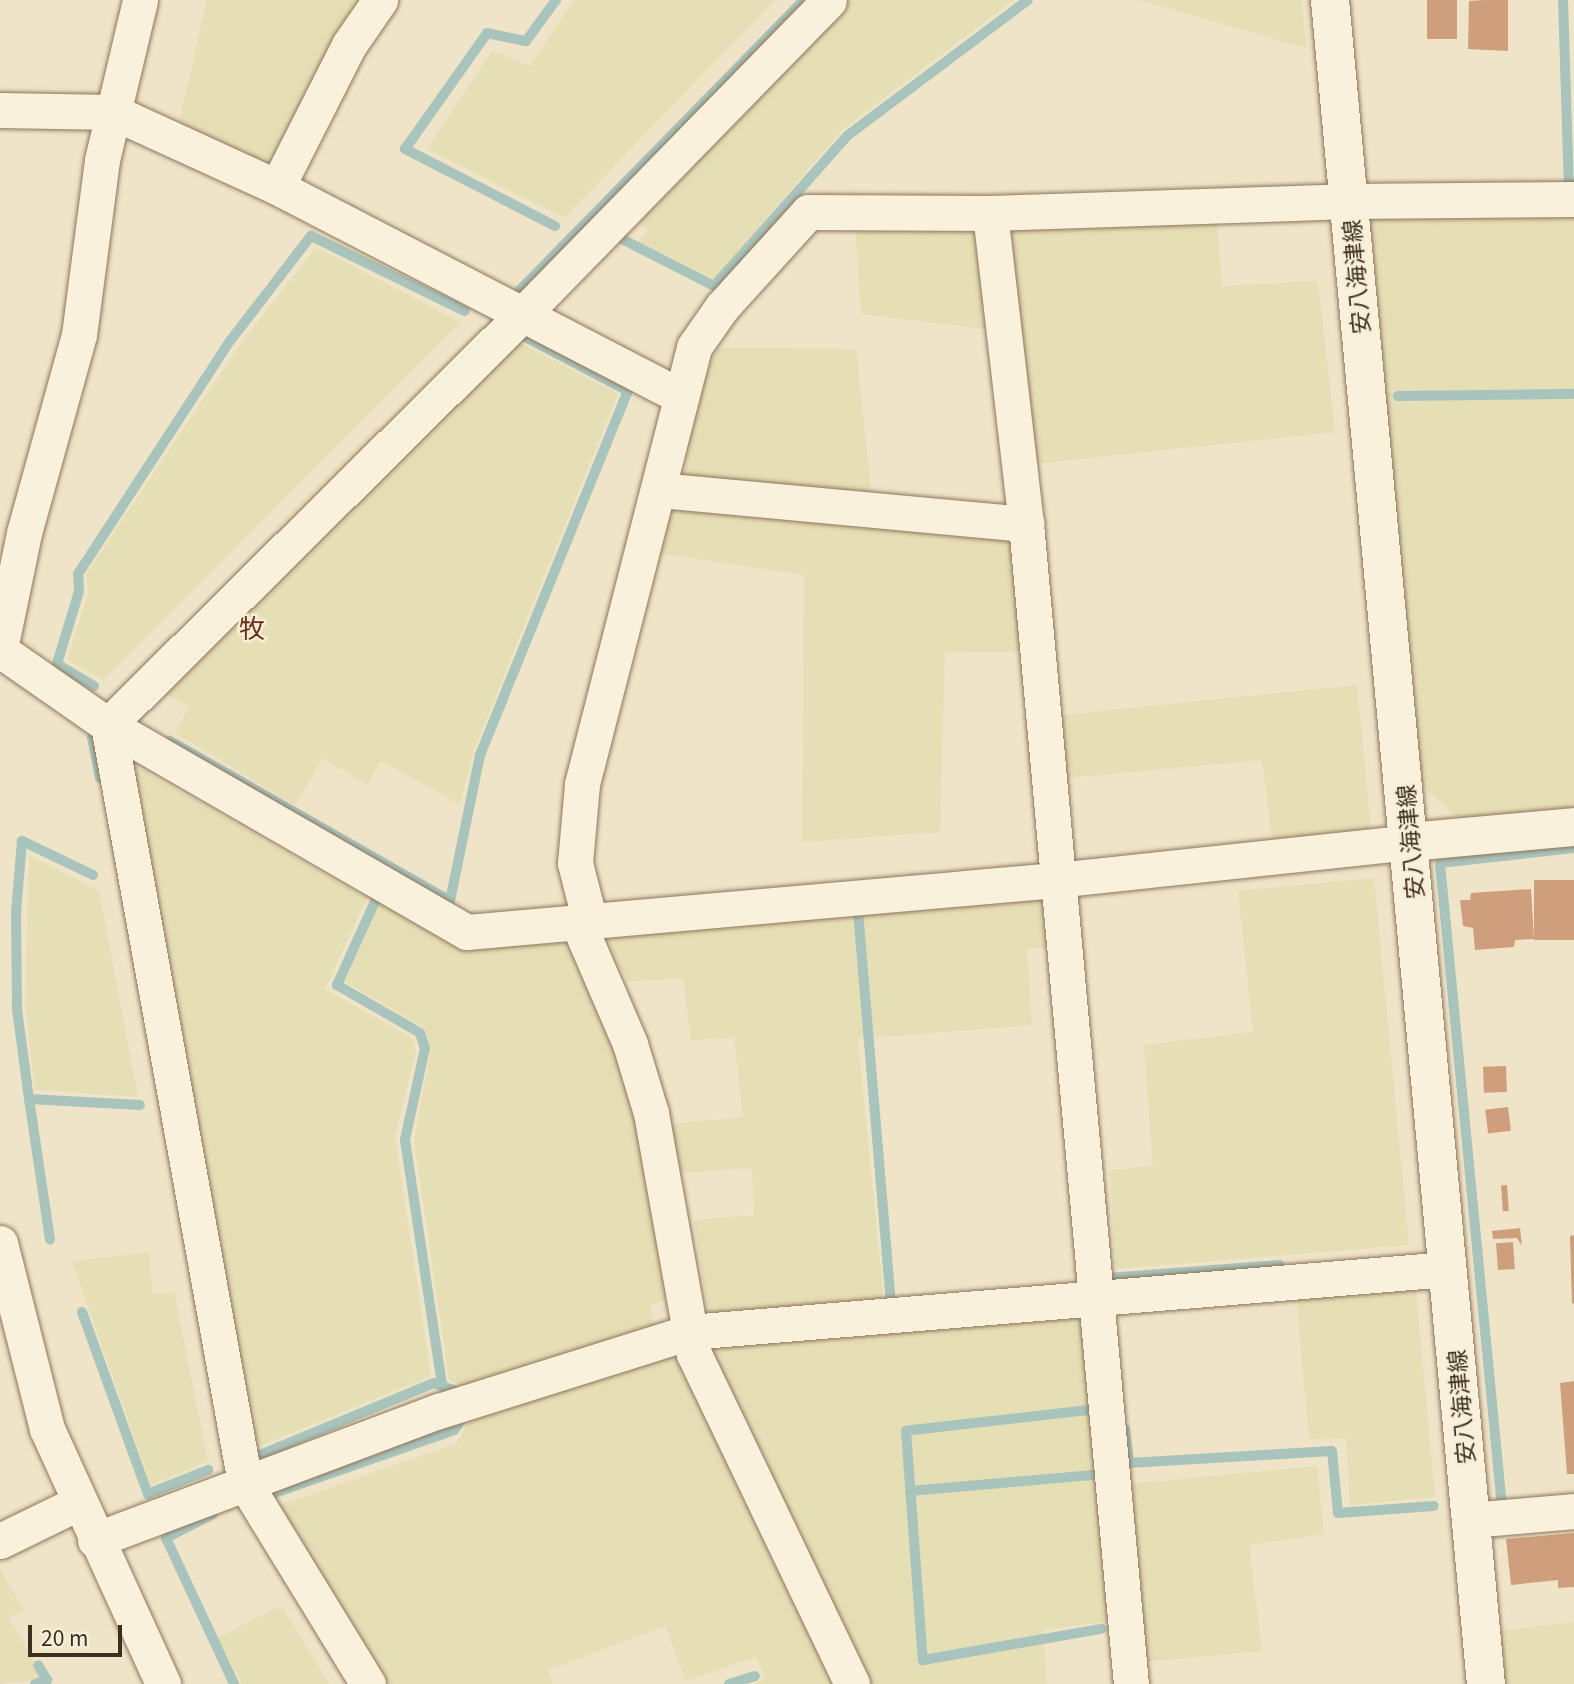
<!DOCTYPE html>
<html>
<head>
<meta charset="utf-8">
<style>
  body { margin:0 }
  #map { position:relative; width:1574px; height:1684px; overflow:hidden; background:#f0e4c8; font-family:Georgia,"Noto Sans JP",serif }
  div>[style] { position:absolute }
  .farmland>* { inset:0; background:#e6deb5 }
  .stream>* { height:10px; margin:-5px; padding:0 5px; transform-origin:5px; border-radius:5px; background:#a9c4bc }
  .building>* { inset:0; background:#cf9f7d; transform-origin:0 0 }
  .roads { filter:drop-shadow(0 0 2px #8d765c) drop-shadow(0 0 2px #8d765c) }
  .minor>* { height:35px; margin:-17.5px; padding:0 17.5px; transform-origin:17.5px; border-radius:17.5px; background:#faf1dc }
  .tertiary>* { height:38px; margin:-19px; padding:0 19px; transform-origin:19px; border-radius:19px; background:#faf1dc }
  .secondary>* { height:38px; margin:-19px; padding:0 19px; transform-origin:19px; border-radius:19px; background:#faf1dc }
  span { translate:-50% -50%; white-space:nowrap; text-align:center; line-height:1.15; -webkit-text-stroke:5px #f7eed8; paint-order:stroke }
  .street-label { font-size:23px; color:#3d2e20 }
  .quarter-label { font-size:26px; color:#6b2e1e }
  .scale { position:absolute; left:28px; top:1625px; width:94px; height:32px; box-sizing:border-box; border:4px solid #3d2e20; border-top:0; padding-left:9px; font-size:21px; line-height:24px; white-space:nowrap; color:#3d2e20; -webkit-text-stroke:5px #f7eed8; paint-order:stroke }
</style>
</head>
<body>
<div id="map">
  <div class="farmland">
    <i style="clip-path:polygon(207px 0,366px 0,272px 169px,178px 127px)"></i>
    <i style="clip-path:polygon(574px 0,775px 0,564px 218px,427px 149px,492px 51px,530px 66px)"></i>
    <i style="clip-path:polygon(847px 0,1014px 0,842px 130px,714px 280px,638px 241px,648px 230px,631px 217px)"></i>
    <i style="clip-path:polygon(1140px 0,1302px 0,1306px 48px)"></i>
    <i style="clip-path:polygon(1376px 211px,1574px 211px,1574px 811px,1460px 820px,1418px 781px,1366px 223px)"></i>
    <i style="clip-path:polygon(1217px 224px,1222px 286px,1318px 281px,1335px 432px,1033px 464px,1008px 227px)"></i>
    <i style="clip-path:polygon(855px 228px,979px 228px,994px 330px,861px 314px)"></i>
    <i style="clip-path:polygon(316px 247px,460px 322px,103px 680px,67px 659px,89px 592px,86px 574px,239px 346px)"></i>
    <i style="clip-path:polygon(515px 340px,618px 394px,474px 750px,460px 804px,381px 761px,367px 785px,323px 758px,295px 805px,175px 733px,189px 706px,158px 691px)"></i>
    <i style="clip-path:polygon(718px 348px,856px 349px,872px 499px,683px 483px,695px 399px)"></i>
    <i style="clip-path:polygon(667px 501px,1017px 531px,1025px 651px,945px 653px,940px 832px,802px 842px,804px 575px,658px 553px)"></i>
    <i style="clip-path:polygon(1357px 685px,1371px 829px,1272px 839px,1262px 760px,1067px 778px,1061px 715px)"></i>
    <i style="clip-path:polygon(128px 762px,367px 898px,325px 989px,412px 1038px,416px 1050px,395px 1137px,431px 1376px,250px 1450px)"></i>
    <i style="clip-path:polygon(29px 855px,99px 891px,138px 1097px,35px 1090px,25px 1006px)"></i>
    <i style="clip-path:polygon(1374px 878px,1409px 1245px,1115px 1269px,1110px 1170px,1153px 1166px,1144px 1045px,1253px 1032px,1238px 891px)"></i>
    <i style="clip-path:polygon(1050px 889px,1055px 947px,1027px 949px,1032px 1025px,858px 1039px,884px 1302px,709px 1316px,694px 1220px,754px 1215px,752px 1168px,679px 1173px,670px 1124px,743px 1117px,734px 1037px,691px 1041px,683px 978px,627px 982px,604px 932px)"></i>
    <i style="clip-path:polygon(384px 894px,465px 941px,571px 935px,620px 1045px,676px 1298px,650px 1305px,655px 1329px,469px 1388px,449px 1380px,414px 1141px,431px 1049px,424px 1028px,345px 982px)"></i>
    <i style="clip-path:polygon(149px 1252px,153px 1295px,174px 1292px,208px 1461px,151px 1485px,72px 1261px)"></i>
    <i style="clip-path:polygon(1415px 1282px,1435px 1497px,1350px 1505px,1346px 1438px,1309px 1440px,1296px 1292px)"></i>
    <i style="clip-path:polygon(1084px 1311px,1112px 1621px,1043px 1630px,1047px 1684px,865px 1684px,708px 1357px,714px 1342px)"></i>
    <i style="clip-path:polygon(682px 1348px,839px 1684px,754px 1684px,766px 1679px,756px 1657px,686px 1681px,665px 1626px,548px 1670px,553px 1684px,387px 1684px,277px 1506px,456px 1444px,474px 1412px)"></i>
    <i style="clip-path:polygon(1317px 1466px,1324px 1534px,1249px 1545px,1262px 1651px,1143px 1662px,1129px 1484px)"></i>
    <i style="clip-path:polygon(0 1569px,24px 1610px,9px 1617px,44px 1679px,0 1684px)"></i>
    <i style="clip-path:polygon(281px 1605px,329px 1684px,242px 1684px,218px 1638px)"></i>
    <i style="clip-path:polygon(1574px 1622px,1574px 1684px,1503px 1684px,1500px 1631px)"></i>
  </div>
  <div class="stream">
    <i style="left:1563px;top:0;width:189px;rotate:88.2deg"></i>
    <i style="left:555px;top:226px;width:169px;rotate:-152.8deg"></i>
    <i style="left:405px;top:149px;width:142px;rotate:-54.7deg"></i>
    <i style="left:487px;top:33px;width:40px;rotate:12deg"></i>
    <i style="left:526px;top:41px;width:51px;rotate:-53.8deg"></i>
    <i style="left:614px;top:235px;width:112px;rotate:27deg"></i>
    <i style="left:714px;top:286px;width:200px;rotate:-48.4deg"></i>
    <i style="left:847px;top:136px;width:226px;rotate:-36.9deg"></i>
    <i style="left:511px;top:299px;width:419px;rotate:-45.6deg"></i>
    <i style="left:1398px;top:396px;width:176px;rotate:-0.7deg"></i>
    <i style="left:94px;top:686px;width:43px;rotate:-149.3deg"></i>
    <i style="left:57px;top:664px;width:76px;rotate:-73.2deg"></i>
    <i style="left:79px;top:591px;width:17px;rotate:-93deg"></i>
    <i style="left:78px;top:574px;width:278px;rotate:-56.9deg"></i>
    <i style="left:230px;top:341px;width:133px;rotate:-52.4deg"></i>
    <i style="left:311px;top:236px;width:171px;rotate:26deg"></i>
    <i style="left:92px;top:737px;width:42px;rotate:79deg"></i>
    <i style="left:170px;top:741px;width:322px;rotate:29.7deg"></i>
    <i style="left:450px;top:901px;width:149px;rotate:-78.4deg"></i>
    <i style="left:480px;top:755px;width:393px;rotate:-67.9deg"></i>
    <i style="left:628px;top:391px;width:116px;rotate:-152.3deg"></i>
    <i style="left:93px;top:875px;width:79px;rotate:-154.4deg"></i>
    <i style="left:22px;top:841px;width:72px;rotate:94.8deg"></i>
    <i style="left:16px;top:913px;width:96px;rotate:89.4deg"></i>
    <i style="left:17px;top:1009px;width:91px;rotate:82.4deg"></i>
    <i style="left:29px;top:1099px;width:111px;rotate:3.1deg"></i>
    <i style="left:368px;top:891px;width:11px;rotate:34deg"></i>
    <i style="left:377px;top:897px;width:97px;rotate:114.4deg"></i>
    <i style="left:337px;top:985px;width:96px;rotate:30deg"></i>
    <i style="left:420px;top:1033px;width:16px;rotate:72deg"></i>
    <i style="left:425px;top:1048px;width:94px;rotate:102.3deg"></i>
    <i style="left:405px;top:1140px;width:249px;rotate:81.4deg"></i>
    <i style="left:442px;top:1386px;width:14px;rotate:21deg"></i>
    <i style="left:858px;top:911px;width:390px;rotate:85.2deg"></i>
    <i style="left:29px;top:1099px;width:142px;rotate:81.5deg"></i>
    <i style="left:1107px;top:1278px;width:173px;rotate:-4.3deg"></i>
    <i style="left:82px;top:1312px;width:194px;rotate:70.1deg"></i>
    <i style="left:148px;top:1494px;width:65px;rotate:-21.8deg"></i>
    <i style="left:1089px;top:1410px;width:184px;rotate:173.5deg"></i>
    <i style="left:906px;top:1431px;width:230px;rotate:85.8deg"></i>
    <i style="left:923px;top:1660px;width:181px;rotate:-9.9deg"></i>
    <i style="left:1125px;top:1429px;width:34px;rotate:83deg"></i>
    <i style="left:1129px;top:1463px;width:203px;rotate:-3.4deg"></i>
    <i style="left:1332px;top:1451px;width:62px;rotate:84.5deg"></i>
    <i style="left:1338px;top:1513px;width:96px;rotate:-4.2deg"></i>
    <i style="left:257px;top:1456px;width:191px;rotate:-22.4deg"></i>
    <i style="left:434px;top:1383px;width:9px;rotate:21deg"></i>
    <i style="left:910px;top:1491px;width:185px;rotate:-5deg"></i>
    <i style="left:266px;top:1496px;width:199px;rotate:-19.3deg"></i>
    <i style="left:454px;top:1430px;width:17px;rotate:-54deg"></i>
    <i style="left:1502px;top:1507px;width:647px;rotate:-95.5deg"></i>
    <i style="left:1440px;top:863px;width:135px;rotate:-6.4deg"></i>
    <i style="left:213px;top:1514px;width:53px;rotate:152.9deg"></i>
    <i style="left:166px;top:1538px;width:161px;rotate:65deg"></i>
    <i style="left:35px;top:1684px;width:13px;rotate:-18deg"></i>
    <i style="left:47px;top:1680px;width:17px;rotate:-121deg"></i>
    <i style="left:729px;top:1684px;width:27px;rotate:-17deg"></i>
  </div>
  <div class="building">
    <i style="left:1427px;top:0;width:30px;height:39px"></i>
    <i style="clip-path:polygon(1483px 0,1508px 0,1508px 51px,1468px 49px,1469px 1px)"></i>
    <i style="left:1574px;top:880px;width:60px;height:40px;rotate:90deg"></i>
    <i style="clip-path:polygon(1531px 889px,1534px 939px,1515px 940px,1514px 947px,1475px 950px,1473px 928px,1463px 926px,1460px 900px,1470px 900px,1471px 893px)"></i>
    <i style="left:1506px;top:1066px;width:26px;height:23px;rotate:88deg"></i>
    <i style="left:1508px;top:1107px;width:24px;height:23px;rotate:83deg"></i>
    <i style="left:1507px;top:1185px;width:26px;height:6px;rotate:86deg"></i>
    <i style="clip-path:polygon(1520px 1228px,1522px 1246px,1517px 1238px,1493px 1239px,1492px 1231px)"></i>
    <i style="clip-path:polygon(1574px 1235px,1574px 1303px,1572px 1304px,1570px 1236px)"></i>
    <i style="left:1513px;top:1242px;width:27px;height:17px;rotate:86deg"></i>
    <i style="clip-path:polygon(1574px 1381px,1574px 1474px,1567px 1474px,1560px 1383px)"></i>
    <i style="clip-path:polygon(1574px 1533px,1574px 1587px,1558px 1588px,1558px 1580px,1511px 1585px,1506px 1539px)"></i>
  </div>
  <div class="roads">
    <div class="minor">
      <i style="left:0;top:110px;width:113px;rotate:1deg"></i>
      <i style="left:113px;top:112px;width:180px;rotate:24.6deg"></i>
      <i style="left:277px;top:187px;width:455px;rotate:27.4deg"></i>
      <i style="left:277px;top:187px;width:159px;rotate:-63.1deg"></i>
      <i style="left:349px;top:45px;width:55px;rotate:-55.4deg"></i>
      <i style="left:990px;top:213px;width:313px;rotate:83.4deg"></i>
      <i style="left:1026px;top:524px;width:1165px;rotate:84.83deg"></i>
      <i style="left:659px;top:490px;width:369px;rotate:5.3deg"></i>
      <i style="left:0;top:649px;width:118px;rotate:-78.3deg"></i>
      <i style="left:24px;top:533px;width:205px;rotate:-74.5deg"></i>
      <i style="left:79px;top:335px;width:177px;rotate:-82.5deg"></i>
      <i style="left:102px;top:160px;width:164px;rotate:-76.6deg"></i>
      <i style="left:0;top:650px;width:131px;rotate:34.8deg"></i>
      <i style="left:108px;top:725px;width:414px;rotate:30deg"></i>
      <i style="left:467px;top:932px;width:591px;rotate:-5.05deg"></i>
      <i style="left:1056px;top:880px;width:355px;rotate:-6.1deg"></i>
      <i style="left:590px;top:922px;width:61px;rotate:-104.3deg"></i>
      <i style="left:575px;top:863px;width:79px;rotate:-84.9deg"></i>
      <i style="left:582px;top:784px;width:451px;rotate:-75.6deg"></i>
      <i style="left:694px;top:347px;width:49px;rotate:-55deg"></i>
      <i style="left:722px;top:307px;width:128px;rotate:-47.8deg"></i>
      <i style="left:808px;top:212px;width:182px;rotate:0.3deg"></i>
      <i style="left:990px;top:213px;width:358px;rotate:-1.9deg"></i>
      <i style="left:1348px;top:201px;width:226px;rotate:-0.5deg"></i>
      <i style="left:578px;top:923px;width:132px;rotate:66.7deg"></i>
      <i style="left:630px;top:1044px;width:72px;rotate:73.1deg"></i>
      <i style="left:651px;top:1113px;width:245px;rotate:79.9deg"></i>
      <i style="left:694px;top:1354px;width:366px;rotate:64.4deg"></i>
      <i style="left:0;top:1243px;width:192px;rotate:75.8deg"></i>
      <i style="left:47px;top:1429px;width:280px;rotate:65.5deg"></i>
      <i style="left:1470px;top:1520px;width:104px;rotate:-4.9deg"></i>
      <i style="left:95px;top:1540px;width:367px;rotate:-20.6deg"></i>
      <i style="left:439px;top:1411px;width:262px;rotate:-17.5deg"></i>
      <i style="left:689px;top:1332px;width:761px;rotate:-4.75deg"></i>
      <i style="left:0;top:1541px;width:87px;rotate:-26deg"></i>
      <i style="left:368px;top:1684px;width:236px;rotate:-121.5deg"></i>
      <i style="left:245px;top:1483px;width:770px;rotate:-100.24deg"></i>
      <i style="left:108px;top:725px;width:584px;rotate:-44.72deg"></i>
      <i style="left:523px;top:314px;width:438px;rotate:-45.7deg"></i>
    </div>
    <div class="tertiary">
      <i style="left:1409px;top:842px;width:166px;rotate:-5.2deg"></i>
    </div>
    <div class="secondary">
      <i style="left:1330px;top:0;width:1691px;rotate:84.71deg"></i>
    </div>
  </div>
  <div class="street-label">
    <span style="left:1355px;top:277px;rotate:-95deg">安八海津線</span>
    <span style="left:1409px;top:842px;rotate:-95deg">安八海津線</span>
    <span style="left:1460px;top:1407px;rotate:-95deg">安八海津線</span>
  </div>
  <div class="quarter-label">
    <span style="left:252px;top:627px">牧</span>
  </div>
  <div class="scale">20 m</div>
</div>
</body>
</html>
